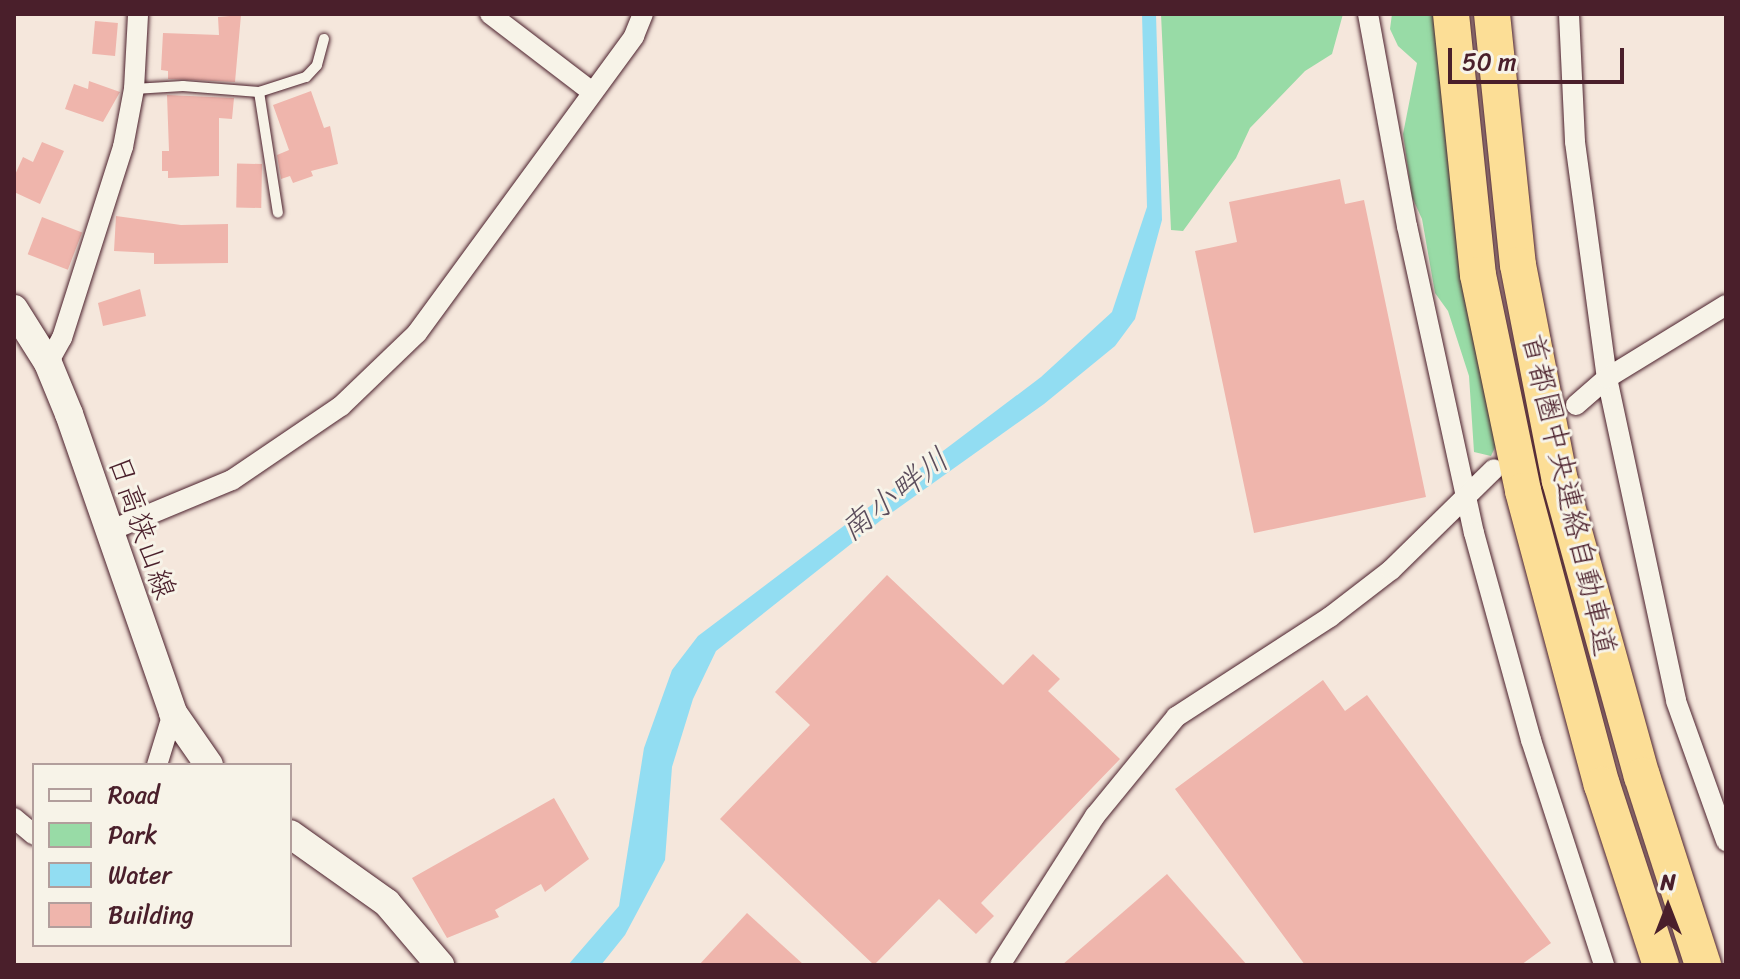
<!DOCTYPE html>
<html>
<head>
<meta charset="utf-8">
<style>
  body { margin:0 }
  #map { position:relative; width:1740px; height:979px; overflow:hidden; background:#f5e7dc; font-family:Sriracha,"Klee One",sans-serif }
  div>[style] { position:absolute }
  .green>* { inset:0; background:#98dba6 }
  .water>* { inset:0; background:#92ddf2 }
  .building>* { inset:0; background:#efb5ac; transform-origin:0 0 }
  .roads { filter:drop-shadow(0 0 2px #4a1f2b) drop-shadow(0 0 2px #4a1f2b) }
  .lane>* { height:10px; margin:-5px; padding:0 5px; transform-origin:5px; border-radius:5px; background:#f7f3e8 }
  .street>* { height:20px; margin:-10px; padding:0 10px; transform-origin:10px; border-radius:10px; background:#f7f3e8 }
  .secondary>* { height:28px; margin:-14px; padding:0 14px; transform-origin:14px; border-radius:14px; background:#f7f3e8 }
  .highway>* { height:36px; margin:-18px; padding:0 18px; transform-origin:18px; border-radius:18px; background:#fcde96 }
  span { translate:-50% -50%; white-space:nowrap; text-align:center; line-height:1.15; -webkit-text-stroke:6px #f7f3e8; paint-order:stroke }
  .street-label { font-size:30px; color:#4a1f2b }
  .water-label { font-size:32px; color:#5c4e5d; font-style:italic }
  .frame { position:absolute; inset:0; border:16px solid #4a1f2b; pointer-events:none }
  .legend { position:absolute; left:32px; top:763px; width:260px; height:184px; box-sizing:border-box; background:#f7f3e8; border:2px solid #b29e9c; margin:0; padding:10px 14px; list-style:none; font-size:24px; color:#4a1f2b }
  .legend li { display:flex; align-items:center; gap:16px; height:40px }
  .legend b { width:40px; border:2px solid #b29e9c }
  .north { position:absolute; left:1628px; top:867px; width:80px; height:80px; -webkit-text-stroke:6px #f7f3e8; paint-order:stroke; rotate:0deg; font-size:22px; font-weight:700; line-height:32px; text-align:center; color:#4a1f2b }
  .north::after { content:''; display:block; margin:auto; width:28px; height:36px; background:#4a1f2b; clip-path:polygon(50% 0,100% 100%,50% 72%,0 100%) }
  .scale { position:absolute; left:1448px; top:48px; width:176px; height:36px; box-sizing:border-box; border:4px solid #4a1f2b; border-top:0; padding-left:10px; font-size:24px; line-height:28px; white-space:nowrap; color:#4a1f2b; -webkit-text-stroke:6px #f7f3e8; paint-order:stroke }
</style>
</head>
<body>
<div id="map">
  <div class="green">
    <i style="clip-path:polygon(1161px 14px,1343px 14px,1332px 54px,1305px 71px,1250px 128px,1236px 158px,1183px 231px,1171px 230px)"></i>
    <i style="clip-path:polygon(1392px 14px,1437px 14px,1504px 428px,1491px 456px,1474px 452px,1469px 376px,1448px 311px,1435px 293px,1422px 219px,1412px 197px,1403px 134px,1417px 63px,1398px 46px,1390px 29px)"></i>
  </div>
  <div class="water">
    <i style="clip-path:polygon(1142px 14px,1156px 14px,1162px 220px,1135px 319px,1115px 346px,1044px 404px,880px 521px,716px 651px,693px 699px,672px 767px,665px 860px,625px 935px,601px 965px,568px 965px,619px 906px,644px 748px,672px 670px,698px 636px,1041px 377px,1112px 312px,1147px 207px)"></i>
  </div>
  <div class="building">
    <i style="clip-path:polygon(241px 15px,235px 82px,168px 79px,168px 71px,161px 70px,163px 33px,219px 35px,218px 17px)"></i>
    <i style="left:95px;top:21px;width:23px;height:33px;rotate:5deg"></i>
    <i style="clip-path:polygon(89px 81px,120px 92px,103px 122px,65px 109px,74px 84px,88px 89px)"></i>
    <i style="clip-path:polygon(311px 91px,324px 128px,330px 126px,338px 164px,311px 171px,313px 176px,293px 183px,290px 176px,281px 179px,277px 155px,289px 150px,273px 105px)"></i>
    <i style="clip-path:polygon(167px 95px,234px 98px,232px 119px,219px 118px,219px 176px,168px 178px,168px 171px,162px 171px,162px 151px,169px 151px)"></i>
    <i style="clip-path:polygon(42px 142px,64px 151px,40px 204px,14px 192px,14px 177px,23px 157px,33px 162px)"></i>
    <i style="left:262px;top:164px;width:44px;height:25px;rotate:91deg"></i>
    <i style="clip-path:polygon(1340px 179px,1345px 204px,1364px 200px,1426px 497px,1254px 533px,1195px 251px,1237px 242px,1229px 202px)"></i>
    <i style="clip-path:polygon(116px 216px,181px 225px,228px 224px,228px 263px,154px 264px,154px 253px,114px 251px)"></i>
    <i style="left:42px;top:217px;width:43px;height:40px;rotate:21deg"></i>
    <i style="clip-path:polygon(140px 289px,146px 316px,103px 326px,98px 303px)"></i>
    <i style="clip-path:polygon(887px 575px,1003px 685px,1033px 654px,1060px 679px,1048px 691px,1120px 759px,981px 903px,994px 916px,976px 934px,939px 899px,874px 965px,720px 819px,810px 725px,775px 692px)"></i>
    <i style="clip-path:polygon(1323px 680px,1345px 711px,1367px 695px,1551px 943px,1521px 965px,1305px 965px,1175px 789px)"></i>
    <i style="clip-path:polygon(554px 798px,589px 859px,545px 892px,541px 884px,495px 910px,499px 917px,447px 938px,412px 878px)"></i>
    <i style="clip-path:polygon(1167px 874px,1247px 965px,1062px 965px)"></i>
    <i style="clip-path:polygon(747px 913px,804px 965px,699px 965px)"></i>
  </div>
  <div class="roads">
    <div class="lane">
      <i style="left:134px;top:89px;width:49px;rotate:-3.5deg"></i>
      <i style="left:183px;top:86px;width:76px;rotate:4.5deg"></i>
      <i style="left:259px;top:92px;width:49px;rotate:-17.7deg"></i>
      <i style="left:306px;top:77px;width:16px;rotate:-47deg"></i>
      <i style="left:317px;top:65px;width:27px;rotate:-75deg"></i>
      <i style="left:259px;top:92px;width:122px;rotate:81.1deg"></i>
    </div>
    <div class="street">
      <i style="left:490px;top:14px;width:128px;rotate:37.4deg"></i>
      <i style="left:1368px;top:14px;width:216px;rotate:79.6deg"></i>
      <i style="left:1407px;top:226px;width:314px;rotate:77.7deg"></i>
      <i style="left:1474px;top:533px;width:215px;rotate:74.6deg"></i>
      <i style="left:1531px;top:740px;width:237px;rotate:72deg"></i>
      <i style="left:1569px;top:14px;width:128px;rotate:87.3deg"></i>
      <i style="left:1575px;top:142px;width:238px;rotate:82.3deg"></i>
      <i style="left:1607px;top:378px;width:330px;rotate:77.9deg"></i>
      <i style="left:1676px;top:701px;width:149px;rotate:70.3deg"></i>
      <i style="left:48px;top:363px;width:29px;rotate:-61deg"></i>
      <i style="left:62px;top:338px;width:201px;rotate:-72.3deg"></i>
      <i style="left:123px;top:147px;width:59px;rotate:-79.3deg"></i>
      <i style="left:134px;top:89px;width:75px;rotate:-86.9deg"></i>
      <i style="left:1576px;top:405px;width:41px;rotate:-41.1deg"></i>
      <i style="left:1607px;top:378px;width:140px;rotate:-31.5deg"></i>
      <i style="left:107px;top:532px;width:135px;rotate:-22.6deg"></i>
      <i style="left:232px;top:480px;width:132px;rotate:-34.2deg"></i>
      <i style="left:341px;top:406px;width:105px;rotate:-43.8deg"></i>
      <i style="left:417px;top:333px;width:368px;rotate:-53.8deg"></i>
      <i style="left:634px;top:36px;width:24px;rotate:-68deg"></i>
      <i style="left:157px;top:765px;width:54px;rotate:-72.9deg"></i>
      <i style="left:14px;top:818px;width:26px;rotate:40deg"></i>
      <i style="left:1000px;top:965px;width:177px;rotate:-57.5deg"></i>
      <i style="left:1095px;top:816px;width:128px;rotate:-50.7deg"></i>
      <i style="left:1176px;top:717px;width:184px;rotate:-33deg"></i>
      <i style="left:1330px;top:617px;width:77px;rotate:-37.6deg"></i>
      <i style="left:1391px;top:570px;width:144px;rotate:-44.4deg"></i>
    </div>
    <div class="secondary">
      <i style="left:14px;top:309px;width:64px;rotate:57.8deg"></i>
      <i style="left:48px;top:363px;width:55px;rotate:67.6deg"></i>
      <i style="left:69px;top:414px;width:317px;rotate:70.8deg"></i>
      <i style="left:173px;top:713px;width:63px;rotate:55.3deg"></i>
      <i style="left:290px;top:834px;width:119px;rotate:35.4deg"></i>
      <i style="left:387px;top:903px;width:82px;rotate:49.5deg"></i>
    </div>
    <div class="highway">
      <i style="left:1451px;top:14px;width:262px;rotate:84.1deg"></i>
      <i style="left:1478px;top:275px;width:221px;rotate:78.2deg"></i>
      <i style="left:1523px;top:491px;width:304px;rotate:75deg"></i>
      <i style="left:1602px;top:785px;width:189px;rotate:71.9deg"></i>
      <i style="left:1492px;top:14px;width:252px;rotate:84.1deg"></i>
      <i style="left:1518px;top:265px;width:220px;rotate:79deg"></i>
      <i style="left:1560px;top:481px;width:306px;rotate:74.5deg"></i>
      <i style="left:1642px;top:776px;width:199px;rotate:72.1deg"></i>
    </div>
  </div>
  <div class="street-label">
    <span style="left:1569px;top:495px;rotate:77deg">首都圏中央連絡自動車道</span>
    <span style="left:142px;top:527px;rotate:71deg">日高狭山線</span>
  </div>
  <div class="water-label">
    <span style="left:895px;top:495px;rotate:-38deg">南小畔川</span>
  </div>
  <div class="frame"></div>
  <ul class="legend">
  <li><b style="height:10px;background:#f7f3e8"></b>Road</li>
  <li><b style="height:22px;background:#98dba6"></b>Park</li>
  <li><b style="height:22px;background:#92ddf2"></b>Water</li>
  <li><b style="height:22px;background:#efb5ac"></b>Building</li>
  </ul>
  <div class="north">N</div>
  <div class="scale">50 m</div>
</div>
</body>
</html>
